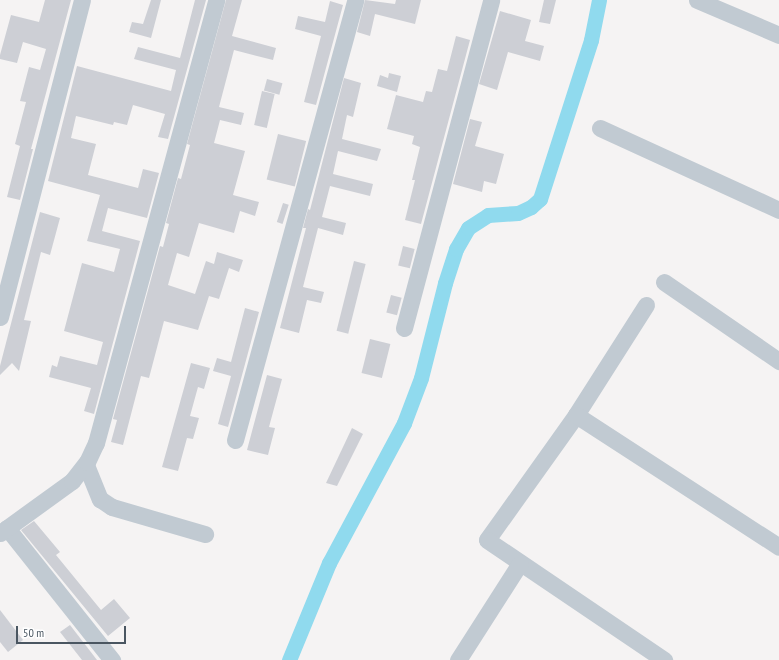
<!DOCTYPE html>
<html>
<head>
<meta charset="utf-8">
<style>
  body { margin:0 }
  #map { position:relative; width:779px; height:660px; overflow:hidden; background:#f5f3f3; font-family:"PT Sans Narrow",sans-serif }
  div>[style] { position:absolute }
  .canal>* { height:15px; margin:-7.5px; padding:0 7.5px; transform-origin:7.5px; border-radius:7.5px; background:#90daee }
  .building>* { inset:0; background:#cdcfd5; transform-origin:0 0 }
  .minor>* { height:17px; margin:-8.5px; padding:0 8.5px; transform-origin:8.5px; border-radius:8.5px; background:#c1cad2 }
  span { translate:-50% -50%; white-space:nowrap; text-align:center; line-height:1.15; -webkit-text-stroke:4px #fff; paint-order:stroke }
  .scale { position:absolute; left:16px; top:626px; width:110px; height:18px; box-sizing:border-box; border:2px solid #4a5661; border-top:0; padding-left:5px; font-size:12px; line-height:14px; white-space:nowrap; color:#4a5661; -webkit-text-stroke:3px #fff; paint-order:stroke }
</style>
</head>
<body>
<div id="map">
  <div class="canal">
    <i style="left:289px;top:660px;width:105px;rotate:-67.6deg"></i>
    <i style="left:329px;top:563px;width:159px;rotate:-61.8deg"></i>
    <i style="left:404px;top:423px;width:48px;rotate:-69.3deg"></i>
    <i style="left:421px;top:378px;width:98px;rotate:-75.8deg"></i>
    <i style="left:445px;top:283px;width:36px;rotate:-72deg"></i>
    <i style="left:456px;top:249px;width:24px;rotate:-60deg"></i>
    <i style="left:468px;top:228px;width:24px;rotate:-33deg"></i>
    <i style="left:488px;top:215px;width:30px;rotate:-4deg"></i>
    <i style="left:518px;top:213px;width:14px;rotate:-25deg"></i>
    <i style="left:531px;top:207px;width:12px;rotate:-42deg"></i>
    <i style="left:540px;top:199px;width:167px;rotate:-72.2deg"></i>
    <i style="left:591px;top:40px;width:41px;rotate:-78.7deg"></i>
  </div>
  <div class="building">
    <i style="clip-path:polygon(45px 0,71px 0,31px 149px,33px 149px,20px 200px,7px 197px,20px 146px,15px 144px,26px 102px,20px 101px,29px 67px,40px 70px,46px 49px,23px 42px,17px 63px,0 59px,0 55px,11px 15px,39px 22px)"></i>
    <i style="clip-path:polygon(151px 0,161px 0,151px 38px,129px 32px,132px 22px,143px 24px)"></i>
    <i style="clip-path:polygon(195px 0,206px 0,168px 139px,158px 137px,165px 114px,133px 105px,127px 125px,114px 122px,113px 125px,76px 116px,71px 138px,96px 144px,88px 175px,138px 188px,143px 169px,159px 173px,147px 218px,108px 208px,102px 231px,140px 241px,94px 414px,84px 411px,91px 388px,49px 377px,52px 365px,57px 367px,60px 356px,97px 365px,103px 342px,64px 331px,82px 263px,114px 272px,120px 249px,87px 241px,100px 195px,48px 181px,77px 66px,171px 91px,176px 70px,134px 59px,138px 47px,180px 58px)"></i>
    <i style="clip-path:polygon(226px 0,242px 0,232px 36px,276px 48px,273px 60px,234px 50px,219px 107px,244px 113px,241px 125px,220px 120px,214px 143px,245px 151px,233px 195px,259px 202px,255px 216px,240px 211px,234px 233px,199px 223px,189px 257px,177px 253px,168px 285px,195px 294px,206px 261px,214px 264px,217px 252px,243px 260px,239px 272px,229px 268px,219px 299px,209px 296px,198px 330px,164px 321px,149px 378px,141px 376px,123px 445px,111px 442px,117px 420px,113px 419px,160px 246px,163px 247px,169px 224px,166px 223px,178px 178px,181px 179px,190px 145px,187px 144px)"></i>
    <i style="clip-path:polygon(365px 0,395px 4px,396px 0,421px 0,415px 24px,375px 14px,370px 36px,357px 32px)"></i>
    <i style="clip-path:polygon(544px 0,556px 0,550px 24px,539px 22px)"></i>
    <i style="clip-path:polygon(330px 1px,343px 5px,316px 105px,304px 102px,321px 36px,295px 29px,298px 16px,325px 22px)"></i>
    <i style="clip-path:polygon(500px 11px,531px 20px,525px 41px,544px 46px,540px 61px,508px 52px,497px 90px,479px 84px)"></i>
    <i style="clip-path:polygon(456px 36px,470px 40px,421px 224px,405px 220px,415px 180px,412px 180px,420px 147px,412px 144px,414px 136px,387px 129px,396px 95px,423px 102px,426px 91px,432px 92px,438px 69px,447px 71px)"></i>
    <i style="clip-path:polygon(389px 73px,401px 76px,397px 92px,377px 86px,380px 75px,388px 78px)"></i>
    <i style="clip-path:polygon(344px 78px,361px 83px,353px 117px,347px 115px,342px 139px,381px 149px,377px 161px,338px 151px,333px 174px,373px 184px,370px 196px,330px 186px,322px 217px,346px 223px,343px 235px,318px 228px,303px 287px,324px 292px,321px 303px,307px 300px,299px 333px,280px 328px,306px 228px,303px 228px,308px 209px,310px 210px)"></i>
    <i style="left:267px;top:79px;width:16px;height:12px;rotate:15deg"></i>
    <i style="left:262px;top:91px;width:13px;height:35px;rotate:13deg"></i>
    <i style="clip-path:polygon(470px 119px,482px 122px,475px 146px,504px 154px,496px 184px,484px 181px,482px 192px,453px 184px)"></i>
    <i style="left:278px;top:134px;width:29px;height:47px;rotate:14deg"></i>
    <i style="left:283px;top:203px;width:6px;height:20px;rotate:18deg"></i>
    <i style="clip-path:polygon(40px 212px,60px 218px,50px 255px,41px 252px,24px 320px,31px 321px,19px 371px,12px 363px,0 375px,0 366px)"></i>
    <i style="left:403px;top:246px;width:12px;height:20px;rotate:14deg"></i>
    <i style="left:354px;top:261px;width:12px;height:72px;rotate:14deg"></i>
    <i style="left:391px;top:295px;width:11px;height:18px;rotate:15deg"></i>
    <i style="clip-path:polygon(245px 308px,259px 312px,228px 427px,218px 424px,231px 376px,213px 371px,217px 358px,231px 362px)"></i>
    <i style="left:370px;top:339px;width:21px;height:35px;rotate:14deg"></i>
    <i style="clip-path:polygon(191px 363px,210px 368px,204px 389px,198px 387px,190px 416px,199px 418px,193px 439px,187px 438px,178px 471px,162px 467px)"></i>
    <i style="clip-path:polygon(267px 375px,282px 379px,269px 427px,275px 428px,268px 455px,247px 450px)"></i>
    <i style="clip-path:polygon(352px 428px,363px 434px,337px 486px,326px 483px)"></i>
    <i style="clip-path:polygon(34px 521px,60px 552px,56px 555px,101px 610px,114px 599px,130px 618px,108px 636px,21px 530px)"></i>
    <i style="clip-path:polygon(0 610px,23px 640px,8px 652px,0 642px)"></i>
    <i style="clip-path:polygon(70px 625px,97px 660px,82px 660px,60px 632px)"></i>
  </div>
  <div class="minor">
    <i style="left:697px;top:0;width:89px;rotate:23.1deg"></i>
    <i style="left:600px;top:128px;width:197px;rotate:24.6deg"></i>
    <i style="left:664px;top:282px;width:140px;rotate:34.5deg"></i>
    <i style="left:646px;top:305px;width:130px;rotate:122.5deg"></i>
    <i style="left:576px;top:415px;width:153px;rotate:125.5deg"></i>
    <i style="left:487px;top:540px;width:214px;rotate:34.1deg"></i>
    <i style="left:0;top:317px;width:327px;rotate:-75.5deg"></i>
    <i style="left:404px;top:328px;width:339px;rotate:-75.1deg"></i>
    <i style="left:576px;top:415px;width:242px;rotate:33deg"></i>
    <i style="left:235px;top:440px;width:456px;rotate:-74.7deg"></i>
    <i style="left:86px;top:465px;width:37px;rotate:68deg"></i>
    <i style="left:100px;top:499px;width:14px;rotate:34deg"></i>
    <i style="left:112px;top:507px;width:97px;rotate:16.2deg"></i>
    <i style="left:7px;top:528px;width:169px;rotate:51.5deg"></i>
    <i style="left:0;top:533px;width:89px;rotate:-35.8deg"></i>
    <i style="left:72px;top:481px;width:24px;rotate:-52deg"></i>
    <i style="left:87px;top:462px;width:21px;rotate:-65deg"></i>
    <i style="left:96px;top:443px;width:459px;rotate:-74.8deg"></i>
    <i style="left:458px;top:660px;width:115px;rotate:-57.4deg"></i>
  </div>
  <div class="scale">50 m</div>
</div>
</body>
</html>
